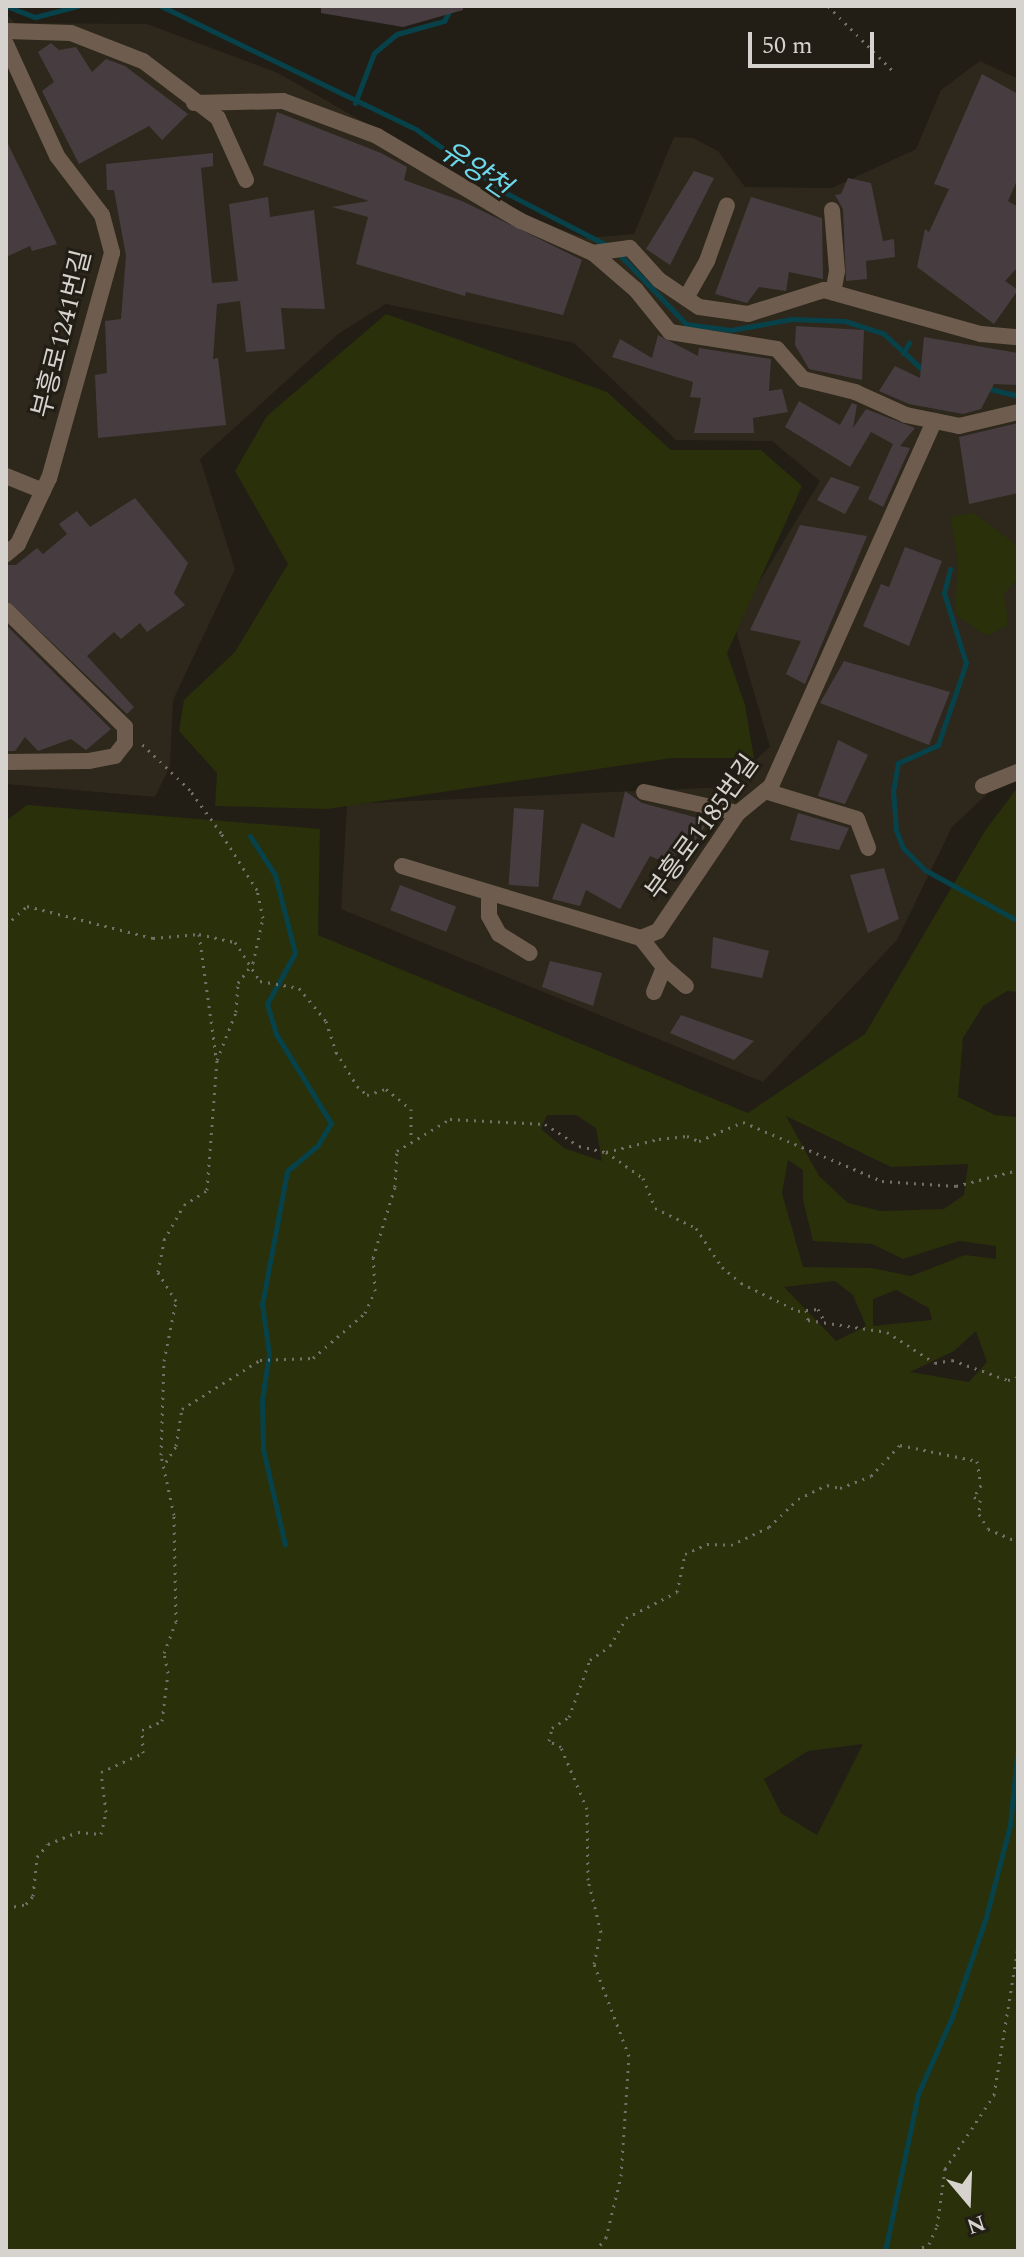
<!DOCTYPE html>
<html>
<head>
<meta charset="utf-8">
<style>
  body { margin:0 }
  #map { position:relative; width:1024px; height:2257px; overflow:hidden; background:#221e16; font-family:Spectral,"Noto Sans KR",serif }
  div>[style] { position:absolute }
  .built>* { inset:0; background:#2d281b }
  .green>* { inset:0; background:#29300a }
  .stream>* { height:5px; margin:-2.5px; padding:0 2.5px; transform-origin:2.5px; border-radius:2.5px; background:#07424b }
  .building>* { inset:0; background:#473d41; transform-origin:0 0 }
  .path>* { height:3px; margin-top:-1.5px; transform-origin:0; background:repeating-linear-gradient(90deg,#747069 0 2px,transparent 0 8px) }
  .minor>* { height:16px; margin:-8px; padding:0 8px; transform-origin:8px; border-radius:8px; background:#6e5d4e }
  span { translate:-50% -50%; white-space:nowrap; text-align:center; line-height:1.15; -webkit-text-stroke:6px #221e16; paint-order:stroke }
  .street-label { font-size:26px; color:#d6d3ce }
  .water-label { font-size:28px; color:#6dd7eb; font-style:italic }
  .frame { position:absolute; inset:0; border:8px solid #d6d3ce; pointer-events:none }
  .north { position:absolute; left:928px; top:2161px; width:80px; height:80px; -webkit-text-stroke:6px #221e16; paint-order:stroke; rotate:161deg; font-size:22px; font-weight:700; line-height:32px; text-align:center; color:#d6d3ce }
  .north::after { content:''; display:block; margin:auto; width:28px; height:36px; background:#d6d3ce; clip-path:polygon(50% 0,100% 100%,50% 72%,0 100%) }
  .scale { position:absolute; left:748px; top:32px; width:126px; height:36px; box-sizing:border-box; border:4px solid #d6d3ce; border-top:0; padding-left:10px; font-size:24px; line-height:28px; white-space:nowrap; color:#d6d3ce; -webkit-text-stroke:6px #221e16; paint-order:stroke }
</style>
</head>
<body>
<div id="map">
  <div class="built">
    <i style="clip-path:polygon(6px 14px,15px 23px,147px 24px,278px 73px,537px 221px,585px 238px,634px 234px,674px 137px,693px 138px,718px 151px,745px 187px,832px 188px,916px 149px,941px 90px,980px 61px,1018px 79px,1018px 765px,952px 827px,897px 940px,763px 1082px,341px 909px,347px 804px,726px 787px,770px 747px,734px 624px,820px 481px,772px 441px,676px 440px,574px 343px,386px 304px,338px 334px,200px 459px,235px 569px,173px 700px,170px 766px,155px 797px,6px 784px)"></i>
  </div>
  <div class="green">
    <i style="clip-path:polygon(386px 314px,607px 392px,671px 450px,761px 450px,802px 486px,727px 653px,745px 705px,754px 758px,672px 758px,327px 809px,215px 806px,217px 773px,179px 731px,184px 700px,235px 652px,288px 564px,235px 471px,267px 416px)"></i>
    <i style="clip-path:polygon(973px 513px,1018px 546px,1018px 578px,1004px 594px,1008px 625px,987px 636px,955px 614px,958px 562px,951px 517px)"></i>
    <i style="clip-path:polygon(evenodd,1018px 787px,1018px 992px,1007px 991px,983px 1006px,963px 1038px,958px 1097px,995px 1115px,1018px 1117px,1018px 2251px,6px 2251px,6px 821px,27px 805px,320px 829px,318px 935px,748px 1113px,865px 1034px,985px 831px,1018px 787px,547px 1115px,576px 1115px,596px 1128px,602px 1161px,564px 1148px,541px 1129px,547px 1115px,1018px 787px,786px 1116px,891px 1167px,968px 1164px,964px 1195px,944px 1209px,881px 1211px,848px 1203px,819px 1176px,786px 1116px,1018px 787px,788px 1160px,803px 1170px,803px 1200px,813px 1241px,872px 1244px,903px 1259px,959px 1241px,996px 1246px,996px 1259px,965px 1255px,911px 1276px,872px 1268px,803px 1267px,782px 1193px,788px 1160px,1018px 787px,835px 1281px,853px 1295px,866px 1326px,836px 1341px,784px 1287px,835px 1281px,1018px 787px,896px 1290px,929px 1308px,932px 1320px,873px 1326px,873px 1299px,896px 1290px,1018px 787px,976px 1331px,987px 1362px,969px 1382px,910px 1372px,954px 1351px,976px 1331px,1018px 787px,863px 1744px,817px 1835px,781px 1813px,764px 1779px,808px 1751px,863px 1744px)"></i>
  </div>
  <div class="stream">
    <i style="left:6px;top:6px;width:31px;rotate:21deg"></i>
    <i style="left:35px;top:17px;width:44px;rotate:-14.3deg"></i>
    <i style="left:161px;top:6px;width:284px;rotate:25.8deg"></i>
    <i style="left:417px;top:130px;width:109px;rotate:35.3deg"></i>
    <i style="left:506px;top:193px;width:117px;rotate:27.4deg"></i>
    <i style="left:355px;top:103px;width:53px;rotate:-69.2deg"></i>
    <i style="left:374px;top:53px;width:30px;rotate:-40deg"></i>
    <i style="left:397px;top:34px;width:49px;rotate:-15.5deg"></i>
    <i style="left:444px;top:21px;width:17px;rotate:-62deg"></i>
    <i style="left:618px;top:253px;width:98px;rotate:46.2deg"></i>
    <i style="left:686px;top:324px;width:45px;rotate:7.6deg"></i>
    <i style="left:731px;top:330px;width:62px;rotate:-10.2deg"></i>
    <i style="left:792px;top:319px;width:53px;rotate:2.2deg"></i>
    <i style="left:845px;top:321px;width:40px;rotate:18deg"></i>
    <i style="left:883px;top:333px;width:57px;rotate:42.9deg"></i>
    <i style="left:903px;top:353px;width:12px;rotate:-59deg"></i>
    <i style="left:985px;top:388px;width:32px;rotate:13deg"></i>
    <i style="left:950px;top:569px;width:25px;rotate:104deg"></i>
    <i style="left:944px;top:593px;width:73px;rotate:72.6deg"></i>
    <i style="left:966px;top:663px;width:87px;rotate:108.9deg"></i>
    <i style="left:938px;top:745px;width:44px;rotate:155.8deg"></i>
    <i style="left:898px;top:763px;width:27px;rotate:100deg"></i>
    <i style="left:893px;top:790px;width:40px;rotate:85.7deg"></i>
    <i style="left:896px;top:830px;width:19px;rotate:69deg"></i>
    <i style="left:903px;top:848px;width:31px;rotate:45deg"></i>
    <i style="left:925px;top:870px;width:106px;rotate:28.7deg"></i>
    <i style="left:250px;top:836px;width:46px;rotate:57.3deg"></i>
    <i style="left:275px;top:875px;width:81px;rotate:75.6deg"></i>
    <i style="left:295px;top:953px;width:58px;rotate:118.8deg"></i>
    <i style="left:267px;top:1004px;width:31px;rotate:73deg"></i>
    <i style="left:276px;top:1034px;width:105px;rotate:58.3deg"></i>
    <i style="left:331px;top:1123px;width:26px;rotate:121deg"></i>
    <i style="left:318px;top:1145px;width:40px;rotate:140deg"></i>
    <i style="left:287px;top:1171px;width:135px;rotate:100.6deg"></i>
    <i style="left:262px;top:1304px;width:50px;rotate:82deg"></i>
    <i style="left:269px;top:1354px;width:47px;rotate:98.7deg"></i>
    <i style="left:262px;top:1400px;width:49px;rotate:88.8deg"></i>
    <i style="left:263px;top:1449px;width:98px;rotate:77.1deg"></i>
    <i style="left:885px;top:2251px;width:160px;rotate:-78.1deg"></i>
    <i style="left:918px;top:2094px;width:84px;rotate:-66.2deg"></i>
    <i style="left:952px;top:2017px;width:106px;rotate:-71.2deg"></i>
    <i style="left:986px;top:1917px;width:95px;rotate:-75.4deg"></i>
    <i style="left:1010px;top:1825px;width:80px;rotate:-84.3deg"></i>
  </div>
  <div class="building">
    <i style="clip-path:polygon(321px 6px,463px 6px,463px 10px,403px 27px,321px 13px)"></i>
    <i style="clip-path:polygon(51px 43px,59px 50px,76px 47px,92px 72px,106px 59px,125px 66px,188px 114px,162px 140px,149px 126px,79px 164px,42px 91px,54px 82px,38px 52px)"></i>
    <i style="clip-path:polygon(982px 74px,1018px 94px,1018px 178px,1008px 201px,1018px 207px,1018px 267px,1005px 281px,1018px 290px,994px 324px,917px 267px,925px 229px,929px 232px,949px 189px,934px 184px)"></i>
    <i style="clip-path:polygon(277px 112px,381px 153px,407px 167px,404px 180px,462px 201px,582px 260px,563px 315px,466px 292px,465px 296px,356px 264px,368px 217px,332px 207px,369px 201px,263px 165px)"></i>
    <i style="clip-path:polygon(6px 140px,57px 244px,32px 251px,30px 246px,6px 257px)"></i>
    <i style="clip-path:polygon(213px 153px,213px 166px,201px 168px,212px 283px,238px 281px,229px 204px,268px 197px,270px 217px,314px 210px,325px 309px,281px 308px,285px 349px,246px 352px,240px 301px,217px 304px,213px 359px,218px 358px,226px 425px,98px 438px,95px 375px,107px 373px,105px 321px,121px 319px,126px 256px,114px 190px,107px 190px,106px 164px)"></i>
    <i style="clip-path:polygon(694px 171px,714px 178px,670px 265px,646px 249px)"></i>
    <i style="clip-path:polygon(848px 178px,871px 183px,883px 241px,894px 239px,895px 257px,866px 261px,867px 279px,846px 281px,843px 209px,835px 195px,841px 194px)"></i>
    <i style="clip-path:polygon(751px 197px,822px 218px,823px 279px,789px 272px,786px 291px,759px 287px,747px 303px,715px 294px)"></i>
    <i style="clip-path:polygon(796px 326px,864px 330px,862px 380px,809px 369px,795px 345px)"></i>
    <i style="clip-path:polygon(658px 335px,698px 356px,699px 348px,771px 359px,769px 391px,782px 389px,788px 412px,753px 418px,754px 433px,694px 433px,701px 398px,690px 397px,693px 382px,612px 357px,620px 339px,652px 358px)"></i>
    <i style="clip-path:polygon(924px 337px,1018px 353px,1018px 385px,994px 384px,981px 409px,963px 414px,909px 404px,879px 391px,895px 366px,920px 378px)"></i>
    <i style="clip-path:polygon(799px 401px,840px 425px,852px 403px,857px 405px,853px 428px,866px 409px,915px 428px,900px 446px,910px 448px,883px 507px,868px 499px,893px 444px,871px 432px,850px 467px,785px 427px)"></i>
    <i style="clip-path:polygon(1018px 423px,1018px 493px,969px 504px,959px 437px)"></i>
    <i style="clip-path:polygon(831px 477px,860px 487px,845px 514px,817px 500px)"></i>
    <i style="clip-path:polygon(135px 498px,188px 563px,174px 593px,185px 605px,147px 632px,140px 623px,121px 639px,114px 632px,87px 656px,134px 707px,127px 714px,6px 599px,6px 565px,16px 565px,37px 548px,43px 554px,67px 534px,59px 524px,77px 511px,90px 527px)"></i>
    <i style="clip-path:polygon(800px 525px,867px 536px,805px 684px,786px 674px,801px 641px,750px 630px)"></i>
    <i style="clip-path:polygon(905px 547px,942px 561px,909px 646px,863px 626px,881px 584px,889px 587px)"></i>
    <i style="clip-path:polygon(6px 625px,111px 729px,86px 750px,71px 739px,38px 751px,25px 737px,15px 751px,6px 751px)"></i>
    <i style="clip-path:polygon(844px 661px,950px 692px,929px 745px,820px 703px)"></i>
    <i style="clip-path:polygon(838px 740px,868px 755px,845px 804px,818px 796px)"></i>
    <i style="clip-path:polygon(625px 791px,642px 803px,709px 821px,691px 846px,682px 843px,669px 864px,650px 856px,620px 909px,586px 890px,580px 906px,552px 899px,582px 823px,614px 838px)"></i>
    <i style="left:514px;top:808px;width:30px;height:77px;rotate:4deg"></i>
    <i style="clip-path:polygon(798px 813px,849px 828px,839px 850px,790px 840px)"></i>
    <i style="clip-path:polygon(884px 868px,899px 919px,868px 933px,850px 875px)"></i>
    <i style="left:400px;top:885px;width:60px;height:27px;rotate:21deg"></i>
    <i style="clip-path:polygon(713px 937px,769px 951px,762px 978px,711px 968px)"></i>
    <i style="clip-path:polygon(550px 961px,602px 973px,593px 1006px,542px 987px)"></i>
    <i style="clip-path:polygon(681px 1015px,754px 1041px,734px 1060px,670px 1033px)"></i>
  </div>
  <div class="path">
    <i style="left:828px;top:6px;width:95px;rotate:45deg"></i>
    <i style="left:6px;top:925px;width:28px;rotate:-42deg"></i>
    <i style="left:27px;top:906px;width:130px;rotate:14.3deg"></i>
    <i style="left:153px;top:938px;width:46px;rotate:-5deg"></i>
    <i style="left:199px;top:934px;width:123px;rotate:82.1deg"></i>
    <i style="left:199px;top:934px;width:37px;rotate:13deg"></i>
    <i style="left:235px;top:942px;width:46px;rotate:57.3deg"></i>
    <i style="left:260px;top:981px;width:40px;rotate:10deg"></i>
    <i style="left:299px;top:988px;width:43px;rotate:50.7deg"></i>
    <i style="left:326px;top:1021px;width:33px;rotate:72deg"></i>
    <i style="left:336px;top:1052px;width:40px;rotate:58deg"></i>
    <i style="left:357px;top:1086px;width:13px;rotate:42deg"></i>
    <i style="left:367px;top:1095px;width:20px;rotate:-18deg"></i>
    <i style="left:386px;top:1089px;width:32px;rotate:39deg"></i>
    <i style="left:411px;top:1109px;width:30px;rotate:90deg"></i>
    <i style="left:606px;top:1152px;width:45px;rotate:35.1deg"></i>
    <i style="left:643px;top:1178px;width:32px;rotate:68deg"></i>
    <i style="left:655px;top:1208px;width:46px;rotate:26deg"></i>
    <i style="left:696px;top:1228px;width:47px;rotate:56.3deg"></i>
    <i style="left:722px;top:1267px;width:25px;rotate:40deg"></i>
    <i style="left:741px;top:1283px;width:64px;rotate:26.2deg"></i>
    <i style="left:798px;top:1311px;width:8px;rotate:-7deg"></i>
    <i style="left:806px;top:1310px;width:10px;rotate:79deg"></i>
    <i style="left:808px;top:1320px;width:80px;rotate:8.6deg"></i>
    <i style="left:887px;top:1332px;width:57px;rotate:32.9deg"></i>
    <i style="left:935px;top:1363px;width:17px;rotate:-10deg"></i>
    <i style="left:952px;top:1360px;width:59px;rotate:19.7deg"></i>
    <i style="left:1008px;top:1380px;width:10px;rotate:-17deg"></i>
    <i style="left:806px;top:1310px;width:12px;rotate:-5deg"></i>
    <i style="left:818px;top:1309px;width:15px;rotate:62deg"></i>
    <i style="left:166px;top:1462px;width:19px;rotate:-58deg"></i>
    <i style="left:176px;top:1446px;width:37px;rotate:-81deg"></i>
    <i style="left:182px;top:1409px;width:92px;rotate:-32.1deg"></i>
    <i style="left:260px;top:1360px;width:53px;rotate:-2.2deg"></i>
    <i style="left:313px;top:1358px;width:69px;rotate:-40.9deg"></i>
    <i style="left:365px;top:1313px;width:24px;rotate:-66deg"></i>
    <i style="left:375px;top:1291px;width:33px;rotate:-93deg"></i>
    <i style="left:373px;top:1258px;width:74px;rotate:-72.8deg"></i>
    <i style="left:395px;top:1187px;width:36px;rotate:-87deg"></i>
    <i style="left:397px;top:1151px;width:62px;rotate:-31.1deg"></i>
    <i style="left:450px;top:1119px;width:95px;rotate:3deg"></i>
    <i style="left:545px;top:1124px;width:40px;rotate:32.9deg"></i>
    <i style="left:579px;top:1146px;width:28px;rotate:13deg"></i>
    <i style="left:606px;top:1152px;width:55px;rotate:-13.8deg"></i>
    <i style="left:659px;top:1139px;width:28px;rotate:-6deg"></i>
    <i style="left:687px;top:1136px;width:13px;rotate:23deg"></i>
    <i style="left:699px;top:1141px;width:48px;rotate:-23.4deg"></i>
    <i style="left:743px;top:1122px;width:151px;rotate:23deg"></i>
    <i style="left:882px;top:1181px;width:74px;rotate:3.9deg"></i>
    <i style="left:956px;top:1186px;width:64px;rotate:-14.5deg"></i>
    <i style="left:6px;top:1908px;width:20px;rotate:-11deg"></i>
    <i style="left:26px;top:1904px;width:11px;rotate:-49deg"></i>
    <i style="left:33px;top:1896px;width:39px;rotate:-84deg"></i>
    <i style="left:37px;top:1857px;width:17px;rotate:-50deg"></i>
    <i style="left:48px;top:1844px;width:32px;rotate:-22deg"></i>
    <i style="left:78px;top:1832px;width:23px;rotate:5deg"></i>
    <i style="left:101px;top:1834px;width:23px;rotate:-77deg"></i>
    <i style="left:106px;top:1812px;width:40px;rotate:-97.1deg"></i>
    <i style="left:101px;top:1772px;width:46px;rotate:-24.3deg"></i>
    <i style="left:143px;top:1753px;width:23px;rotate:-92deg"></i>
    <i style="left:142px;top:1730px;width:22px;rotate:-24deg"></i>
    <i style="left:162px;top:1721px;width:48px;rotate:-82.9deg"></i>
    <i style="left:168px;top:1673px;width:20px;rotate:-101deg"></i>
    <i style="left:164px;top:1653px;width:33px;rotate:-69deg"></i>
    <i style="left:176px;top:1622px;width:107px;rotate:-91.1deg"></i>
    <i style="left:174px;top:1515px;width:61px;rotate:-102.2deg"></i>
    <i style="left:161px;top:1455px;width:94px;rotate:-88.2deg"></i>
    <i style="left:164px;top:1361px;width:61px;rotate:-78.7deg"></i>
    <i style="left:176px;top:1301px;width:34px;rotate:-122deg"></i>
    <i style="left:158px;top:1272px;width:33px;rotate:-79deg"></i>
    <i style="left:164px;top:1240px;width:40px;rotate:-60.3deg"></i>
    <i style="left:184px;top:1205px;width:27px;rotate:-33deg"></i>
    <i style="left:207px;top:1190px;width:130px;rotate:-85.6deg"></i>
    <i style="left:217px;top:1060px;width:52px;rotate:-68.4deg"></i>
    <i style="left:236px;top:1012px;width:29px;rotate:-86deg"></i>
    <i style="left:238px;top:983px;width:25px;rotate:-53deg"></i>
    <i style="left:253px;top:963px;width:46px;rotate:-77.5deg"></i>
    <i style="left:263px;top:918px;width:29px;rotate:-102deg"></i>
    <i style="left:257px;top:890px;width:67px;rotate:-122.3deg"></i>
    <i style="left:221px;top:833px;width:53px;rotate:-125.8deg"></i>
    <i style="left:190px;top:790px;width:66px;rotate:-136.2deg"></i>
    <i style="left:6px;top:2022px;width:2px;rotate:90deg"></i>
    <i style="left:6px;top:2029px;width:6px;rotate:90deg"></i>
    <i style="left:595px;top:2251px;width:17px;rotate:-50deg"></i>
    <i style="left:606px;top:2238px;width:64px;rotate:-76.4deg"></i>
    <i style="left:621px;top:2176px;width:120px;rotate:-86.2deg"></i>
    <i style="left:629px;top:2056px;width:98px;rotate:-110.8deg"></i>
    <i style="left:594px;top:1964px;width:33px;rotate:-78deg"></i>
    <i style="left:601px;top:1932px;width:54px;rotate:-104deg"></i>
    <i style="left:588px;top:1880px;width:71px;rotate:-90.8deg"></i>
    <i style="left:587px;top:1809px;width:67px;rotate:-112.8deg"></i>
    <i style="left:561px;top:1747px;width:13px;rotate:-153deg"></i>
    <i style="left:549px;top:1741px;width:13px;rotate:-77deg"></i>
    <i style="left:552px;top:1728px;width:20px;rotate:-33deg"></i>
    <i style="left:569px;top:1717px;width:61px;rotate:-69.8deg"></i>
    <i style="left:590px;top:1660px;width:24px;rotate:-35deg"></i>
    <i style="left:610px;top:1646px;width:32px;rotate:-60deg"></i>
    <i style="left:626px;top:1618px;width:57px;rotate:-27deg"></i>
    <i style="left:677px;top:1592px;width:39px;rotate:-78deg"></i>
    <i style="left:685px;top:1554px;width:24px;rotate:-24deg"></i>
    <i style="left:707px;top:1544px;width:24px;rotate:2deg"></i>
    <i style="left:731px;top:1545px;width:42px;rotate:-25.3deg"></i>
    <i style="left:769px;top:1527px;width:40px;rotate:-44deg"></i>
    <i style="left:798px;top:1499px;width:32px;rotate:-26deg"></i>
    <i style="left:827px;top:1485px;width:13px;rotate:13deg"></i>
    <i style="left:840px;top:1488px;width:33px;rotate:-21deg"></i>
    <i style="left:871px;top:1476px;width:42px;rotate:-46.9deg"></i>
    <i style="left:900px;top:1445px;width:79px;rotate:11.7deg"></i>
    <i style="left:977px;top:1461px;width:24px;rotate:81deg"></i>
    <i style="left:981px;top:1485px;width:14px;rotate:120deg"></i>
    <i style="left:974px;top:1497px;width:7px;rotate:27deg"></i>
    <i style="left:980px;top:1500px;width:14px;rotate:94deg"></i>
    <i style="left:979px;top:1514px;width:17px;rotate:59deg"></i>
    <i style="left:988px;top:1529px;width:33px;rotate:23deg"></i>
    <i style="left:915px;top:2251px;width:16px;rotate:-27deg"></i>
    <i style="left:929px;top:2244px;width:20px;rotate:-66deg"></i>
    <i style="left:937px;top:2226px;width:58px;rotate:-82deg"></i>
    <i style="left:945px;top:2169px;width:89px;rotate:-56.5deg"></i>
    <i style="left:994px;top:2095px;width:151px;rotate:-80.8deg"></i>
  </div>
  <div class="minor">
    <i style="left:6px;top:31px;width:65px;rotate:1.8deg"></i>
    <i style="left:71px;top:33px;width:77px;rotate:21.3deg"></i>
    <i style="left:143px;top:61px;width:94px;rotate:37.2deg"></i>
    <i style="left:218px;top:118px;width:68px;rotate:65.7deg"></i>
    <i style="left:6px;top:44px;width:123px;rotate:65.5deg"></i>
    <i style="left:57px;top:156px;width:74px;rotate:52.7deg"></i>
    <i style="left:102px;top:215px;width:39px;rotate:75deg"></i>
    <i style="left:112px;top:253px;width:234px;rotate:105.6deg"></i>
    <i style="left:49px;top:478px;width:73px;rotate:115.2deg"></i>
    <i style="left:18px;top:544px;width:16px;rotate:140deg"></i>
    <i style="left:194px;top:103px;width:89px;rotate:-1.3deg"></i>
    <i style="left:283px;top:101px;width:100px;rotate:20.4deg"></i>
    <i style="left:377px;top:136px;width:167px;rotate:30.6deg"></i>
    <i style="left:521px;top:221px;width:79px;rotate:24deg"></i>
    <i style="left:593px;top:253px;width:57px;rotate:40.7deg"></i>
    <i style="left:636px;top:290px;width:54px;rotate:51deg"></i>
    <i style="left:670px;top:332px;width:108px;rotate:9deg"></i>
    <i style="left:777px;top:349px;width:40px;rotate:49deg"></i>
    <i style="left:803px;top:379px;width:54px;rotate:14deg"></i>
    <i style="left:855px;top:392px;width:56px;rotate:24.3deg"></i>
    <i style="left:906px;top:415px;width:54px;rotate:11.7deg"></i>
    <i style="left:959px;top:426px;width:61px;rotate:-13.3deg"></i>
    <i style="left:832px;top:210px;width:61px;rotate:85.3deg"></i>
    <i style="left:837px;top:271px;width:22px;rotate:100deg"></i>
    <i style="left:593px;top:253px;width:37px;rotate:-8deg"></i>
    <i style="left:630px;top:248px;width:43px;rotate:47.8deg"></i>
    <i style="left:659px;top:280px;width:48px;rotate:34deg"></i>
    <i style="left:699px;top:307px;width:49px;rotate:8.1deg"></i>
    <i style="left:748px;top:314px;width:80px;rotate:-17.5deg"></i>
    <i style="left:824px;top:290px;width:163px;rotate:15.7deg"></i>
    <i style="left:981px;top:334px;width:37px;rotate:5deg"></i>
    <i style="left:686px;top:298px;width:43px;rotate:-60.4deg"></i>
    <i style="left:707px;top:261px;width:59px;rotate:-70.3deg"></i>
    <i style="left:6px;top:476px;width:40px;rotate:22deg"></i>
    <i style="left:6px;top:610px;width:167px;rotate:44.5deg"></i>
    <i style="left:125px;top:727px;width:16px;rotate:90deg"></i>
    <i style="left:125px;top:743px;width:16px;rotate:128deg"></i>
    <i style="left:115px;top:756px;width:26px;rotate:169deg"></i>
    <i style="left:89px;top:761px;width:83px;rotate:179.3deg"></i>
    <i style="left:983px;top:786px;width:38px;rotate:-22deg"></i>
    <i style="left:765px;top:791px;width:96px;rotate:16.9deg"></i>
    <i style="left:857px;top:819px;width:31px;rotate:69deg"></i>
    <i style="left:644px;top:792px;width:96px;rotate:12.6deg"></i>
    <i style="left:402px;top:866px;width:250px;rotate:16.8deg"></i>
    <i style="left:641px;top:938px;width:18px;rotate:-22deg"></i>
    <i style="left:658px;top:931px;width:143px;rotate:-55.9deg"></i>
    <i style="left:738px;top:813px;width:43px;rotate:-39.3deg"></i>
    <i style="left:771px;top:786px;width:400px;rotate:-65.9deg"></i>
    <i style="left:489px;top:894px;width:22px;rotate:90deg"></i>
    <i style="left:489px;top:916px;width:21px;rotate:61deg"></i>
    <i style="left:499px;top:934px;width:36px;rotate:32deg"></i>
    <i style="left:641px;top:938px;width:37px;rotate:52deg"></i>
    <i style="left:664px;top:967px;width:29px;rotate:41deg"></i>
    <i style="left:654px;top:992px;width:27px;rotate:-68deg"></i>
  </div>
  <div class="street-label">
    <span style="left:63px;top:334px;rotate:-76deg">부흥로1241번길</span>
    <span style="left:703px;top:828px;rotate:-54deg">부흥로1185번길</span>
  </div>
  <div class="water-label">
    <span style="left:475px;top:170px;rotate:34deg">유양천</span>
  </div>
  <div class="frame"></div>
  <div class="north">N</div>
  <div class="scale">50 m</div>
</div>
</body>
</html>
